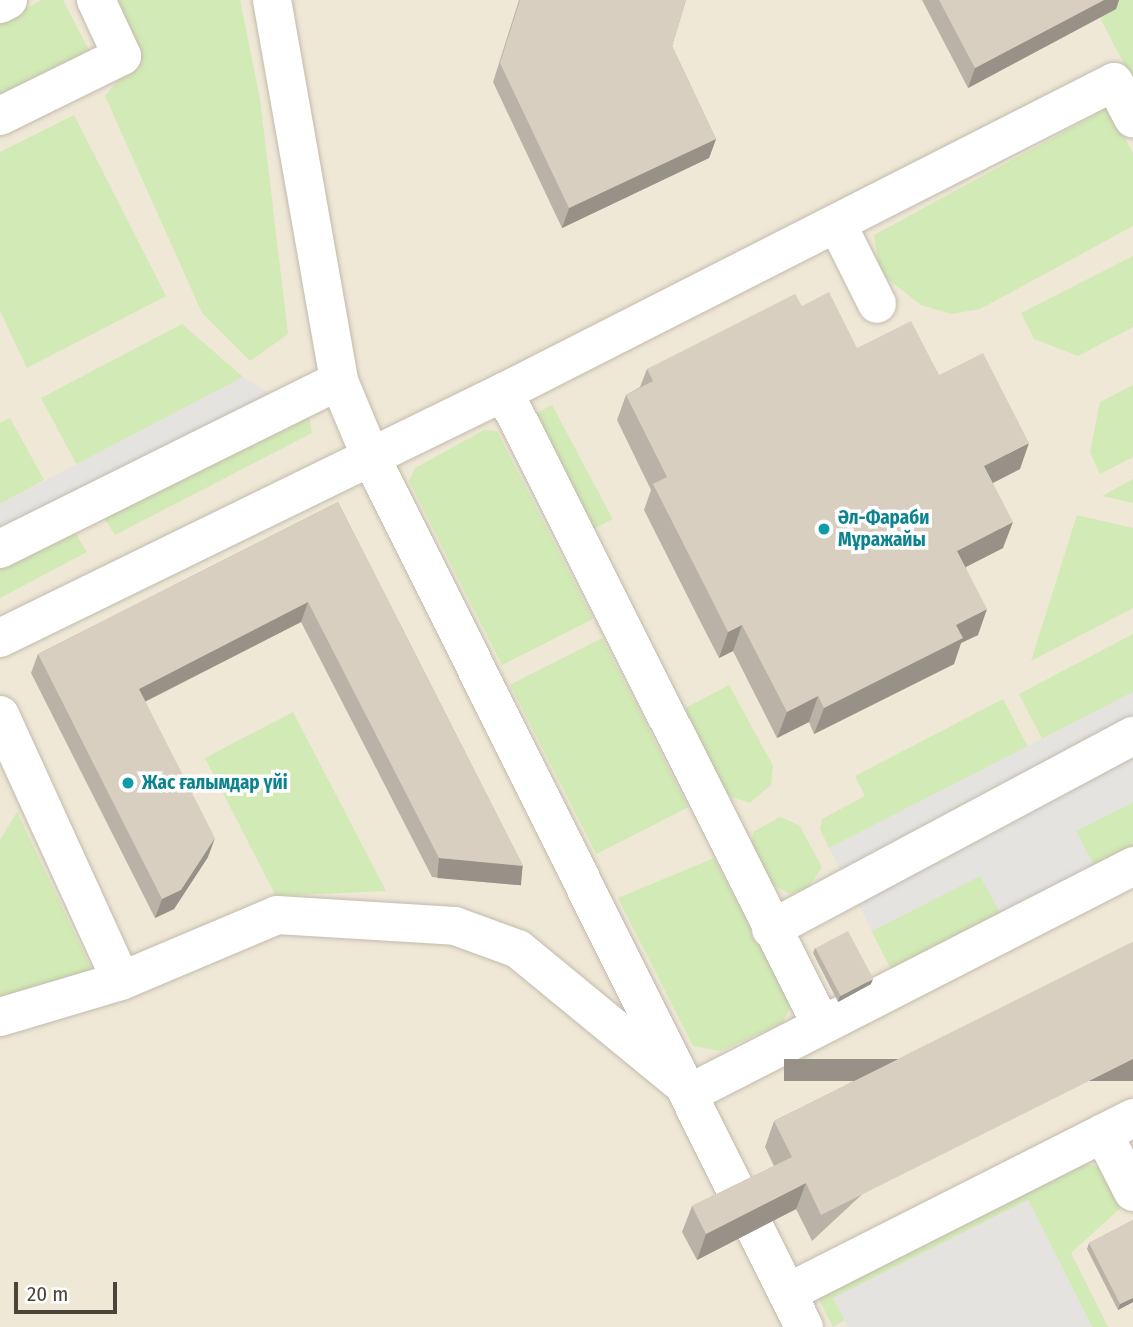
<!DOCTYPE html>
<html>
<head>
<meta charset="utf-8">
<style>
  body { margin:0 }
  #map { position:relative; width:1133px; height:1327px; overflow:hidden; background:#f6f3ec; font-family:"Fira Sans Condensed",sans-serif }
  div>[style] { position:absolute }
  .education>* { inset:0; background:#efe8d6; transform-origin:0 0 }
  .green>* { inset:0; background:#d2eab5; transform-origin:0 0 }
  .parking>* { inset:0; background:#e5e3e0 }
  .roads { filter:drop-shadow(0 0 2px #c2bbae) drop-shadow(0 0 2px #c2bbae) }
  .minor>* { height:38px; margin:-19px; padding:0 19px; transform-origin:19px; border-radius:19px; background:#fff }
  .wall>* { inset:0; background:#bab2a6 }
  .shaded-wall>* { inset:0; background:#979187; transform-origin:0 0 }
  .building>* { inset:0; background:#d8cfc1; transform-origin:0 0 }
  .dots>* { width:19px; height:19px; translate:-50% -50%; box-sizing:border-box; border:4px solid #fff; border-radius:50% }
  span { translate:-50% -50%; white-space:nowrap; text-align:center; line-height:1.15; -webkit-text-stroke:7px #fff; paint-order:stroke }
  .culture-label { font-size:19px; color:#0d838f; font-weight:700 }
  .left { translate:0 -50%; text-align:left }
  .scale { position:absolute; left:14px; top:1282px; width:103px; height:32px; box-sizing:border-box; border:4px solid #4b4439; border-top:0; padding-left:9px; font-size:21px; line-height:24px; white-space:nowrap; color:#4b4439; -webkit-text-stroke:5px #fff; paint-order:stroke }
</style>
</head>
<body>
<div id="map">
  <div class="education">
    <i style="left:0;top:0;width:1133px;height:1327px"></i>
  </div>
  <div class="green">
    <i style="clip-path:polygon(42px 0,63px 0,91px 54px,0 101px,0 22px)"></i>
    <i style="clip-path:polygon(105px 0,240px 0,260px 99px,288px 334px,250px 361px,202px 313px,105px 96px,134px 61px)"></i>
    <i style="clip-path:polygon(1091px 0,1133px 0,1133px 82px,1126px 68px)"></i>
    <i style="clip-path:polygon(1108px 108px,1133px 153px,1133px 226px,980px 309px,952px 314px,921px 305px,880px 273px,874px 235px)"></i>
    <i style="clip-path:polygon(74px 115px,166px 296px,27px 368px,0 311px,0 152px)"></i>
    <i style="clip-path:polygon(1133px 256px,1133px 327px,1078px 356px,1034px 339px,1021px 313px)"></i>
    <i style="clip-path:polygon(182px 324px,243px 377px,77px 465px,41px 398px)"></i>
    <i style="clip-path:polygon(1133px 385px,1133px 457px,1100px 474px,1090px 452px,1100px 402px)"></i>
    <i style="clip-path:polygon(307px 405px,312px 433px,115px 535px,103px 516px)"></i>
    <i style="left:552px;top:405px;width:129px;height:24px;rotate:62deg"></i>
    <i style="clip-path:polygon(10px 418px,44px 480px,0 504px,0 423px)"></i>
    <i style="clip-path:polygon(484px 430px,497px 431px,593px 619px,502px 665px,409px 481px,415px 468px)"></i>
    <i style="clip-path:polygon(1133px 479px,1133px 503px,1102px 496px)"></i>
    <i style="clip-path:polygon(1077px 515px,1133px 528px,1133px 608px,1031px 661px)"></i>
    <i style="clip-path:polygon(74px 531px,87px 552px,0 598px,0 569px)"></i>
    <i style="clip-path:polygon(1133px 634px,1133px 692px,1042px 739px,1019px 694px)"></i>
    <i style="left:602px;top:638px;width:190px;height:103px;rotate:63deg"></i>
    <i style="clip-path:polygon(729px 685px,773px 766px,771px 785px,750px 803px,729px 796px,682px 710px)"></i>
    <i style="clip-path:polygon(1003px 699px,1028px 747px,829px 848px,820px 829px,822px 819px,865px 796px,855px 776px)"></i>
    <i style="clip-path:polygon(293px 712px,386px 891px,276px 896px,205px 758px)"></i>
    <i style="clip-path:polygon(1133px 802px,1133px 849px,1095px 868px,1076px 831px)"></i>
    <i style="clip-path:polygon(17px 812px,92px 970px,0 997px,0 840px)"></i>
    <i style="clip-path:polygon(780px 817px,799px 825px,822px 867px,808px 888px,790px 894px,767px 882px,752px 844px,753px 832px)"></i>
    <i style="clip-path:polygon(714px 858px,791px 1004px,783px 1023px,721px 1051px,693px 1046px,618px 898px)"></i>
    <i style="left:981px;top:875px;width:46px;height:123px;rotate:63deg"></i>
    <i style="clip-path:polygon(1076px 1160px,1109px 1171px,1126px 1203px,1071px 1253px,1108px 1327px,1092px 1327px,1028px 1200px,834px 1298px,845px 1320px,833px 1327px,816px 1294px)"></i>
  </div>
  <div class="parking">
    <i style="clip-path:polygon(243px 377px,299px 411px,0 569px,0 504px)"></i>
    <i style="clip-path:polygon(1133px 692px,1133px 802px,1076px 831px,1095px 868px,1002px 916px,980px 876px,872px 931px,829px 848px)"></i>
    <i style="clip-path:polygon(1028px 1200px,1092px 1327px,848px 1327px,833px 1298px)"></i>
  </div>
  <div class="roads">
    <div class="minor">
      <i style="left:272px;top:0;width:387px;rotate:80deg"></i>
      <i style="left:339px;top:381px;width:78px;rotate:67.4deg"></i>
      <i style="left:369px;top:453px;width:976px;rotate:63.54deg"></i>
      <i style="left:0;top:4px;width:9px;rotate:-27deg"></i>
      <i style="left:0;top:116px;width:136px;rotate:-26.2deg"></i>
      <i style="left:122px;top:56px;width:62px;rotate:-114.9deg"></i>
      <i style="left:838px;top:226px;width:87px;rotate:63.4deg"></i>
      <i style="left:0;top:549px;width:378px;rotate:-26.4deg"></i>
      <i style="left:0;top:638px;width:561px;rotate:-26.02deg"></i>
      <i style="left:0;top:715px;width:292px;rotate:65.5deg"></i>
      <i style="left:771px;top:929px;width:410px;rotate:-28.1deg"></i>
      <i style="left:0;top:1017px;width:126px;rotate:-16.6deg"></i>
      <i style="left:121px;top:981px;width:169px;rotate:-22.9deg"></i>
      <i style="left:277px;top:915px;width:178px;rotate:3.5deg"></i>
      <i style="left:455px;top:926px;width:67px;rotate:20.1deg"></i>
      <i style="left:518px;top:949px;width:225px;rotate:39.4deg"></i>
      <i style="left:692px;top:1092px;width:496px;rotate:-27.1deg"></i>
      <i style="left:820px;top:1022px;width:705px;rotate:-116.64deg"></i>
      <i style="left:504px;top:392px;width:684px;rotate:-26.94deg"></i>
      <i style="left:1114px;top:82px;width:41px;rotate:62.2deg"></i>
      <i style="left:1103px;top:1133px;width:66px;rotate:63deg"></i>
      <i style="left:787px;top:1293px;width:388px;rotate:-26.8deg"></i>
    </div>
  </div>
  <div class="wall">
    <i style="clip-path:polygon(519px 0,686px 0,672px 46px,716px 139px,709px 158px,562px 228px,493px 82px)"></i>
    <i style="clip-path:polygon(922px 0,1119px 0,1116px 9px,968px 88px)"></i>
    <i style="clip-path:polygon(802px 306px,857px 348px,939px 375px,1020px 469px,993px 483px,1003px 548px,966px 567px,978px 635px,961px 643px,954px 664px,814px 734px,809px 722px,777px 738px,733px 651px,719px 658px,699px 619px,644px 510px,651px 490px,617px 420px,626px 395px,640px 387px,647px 369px)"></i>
    <i style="clip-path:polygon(338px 502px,523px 866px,516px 885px,432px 877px,301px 622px,145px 702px,208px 857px,174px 909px,155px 918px,31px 673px,38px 654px)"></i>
    <i style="clip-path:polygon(1133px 942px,812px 1241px,796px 1209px,697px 1260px,682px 1232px,692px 1206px,774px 1166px,765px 1147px,774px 1121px)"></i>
    <i style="clip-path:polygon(815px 948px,871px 984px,838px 1002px,813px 953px)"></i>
    <i style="clip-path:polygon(1133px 1220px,1133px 1302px,1118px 1310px,1087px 1249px,1089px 1243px)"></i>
  </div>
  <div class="shaded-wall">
    <i style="clip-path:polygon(1104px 0,1119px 0,1116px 9px,968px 88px,975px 68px)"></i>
    <i style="clip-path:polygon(716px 139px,709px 158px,562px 228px,569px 208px)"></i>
    <i style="clip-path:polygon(1029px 443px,1020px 469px,975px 492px,984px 466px)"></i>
    <i style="clip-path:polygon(1013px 522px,1003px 548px,948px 576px,957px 551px)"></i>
    <i style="clip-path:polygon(308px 602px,301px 622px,132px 708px,139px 689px)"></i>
    <i style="clip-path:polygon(987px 609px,978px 635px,961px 643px,954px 664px,814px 734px,824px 708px,956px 625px)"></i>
    <i style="clip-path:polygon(742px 625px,733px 651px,719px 658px,728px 632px)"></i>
    <i style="clip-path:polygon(818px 696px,809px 722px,777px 738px,787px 712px)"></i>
    <i style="clip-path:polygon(215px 838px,208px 857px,174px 909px,155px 918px,162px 899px)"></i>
    <i style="left:439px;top:858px;width:84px;height:20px;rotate:5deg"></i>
    <i style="clip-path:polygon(873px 979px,871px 984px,838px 1002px,840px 996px)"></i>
    <i style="left:1133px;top:1059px;width:22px;height:349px;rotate:90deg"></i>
    <i style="clip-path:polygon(806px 1183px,796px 1209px,697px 1260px,706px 1234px)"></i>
    <i style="clip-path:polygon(1133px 1298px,1133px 1302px,1118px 1310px,1120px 1304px)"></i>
  </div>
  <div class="building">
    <i style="clip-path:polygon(520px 0,686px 0,672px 46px,716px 139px,569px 208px,500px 63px)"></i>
    <i style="clip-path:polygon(939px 0,1104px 0,975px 68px)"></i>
    <i style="clip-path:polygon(829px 292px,857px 348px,911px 321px,939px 375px,983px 353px,1029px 443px,984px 466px,1013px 522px,957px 551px,987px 609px,956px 625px,963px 638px,824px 708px,818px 696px,787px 712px,742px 625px,728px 632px,709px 594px,653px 484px,667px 477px,626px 395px,653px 381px,647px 369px,795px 294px,802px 306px)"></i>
    <i style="clip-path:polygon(338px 502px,523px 866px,439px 858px,308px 602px,139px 689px,215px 838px,181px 890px,162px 899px,38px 654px)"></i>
    <i style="left:848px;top:931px;width:54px;height:37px;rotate:62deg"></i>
    <i style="clip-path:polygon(1133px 942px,1133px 1059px,821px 1215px,806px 1183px,706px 1234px,692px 1206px,792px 1157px,774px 1121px)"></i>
    <i style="clip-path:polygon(1133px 1220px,1133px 1298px,1120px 1304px,1089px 1243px)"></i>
  </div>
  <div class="dots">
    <i style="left:824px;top:529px;background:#0f9aa8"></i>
    <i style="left:128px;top:783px;background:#0f9aa8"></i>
  </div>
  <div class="culture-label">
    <span class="left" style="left:838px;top:529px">Әл-Фараби<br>Мұражайы</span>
    <span class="left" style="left:142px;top:783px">Жас ғалымдар үйі</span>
  </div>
  <div class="scale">20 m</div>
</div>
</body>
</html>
